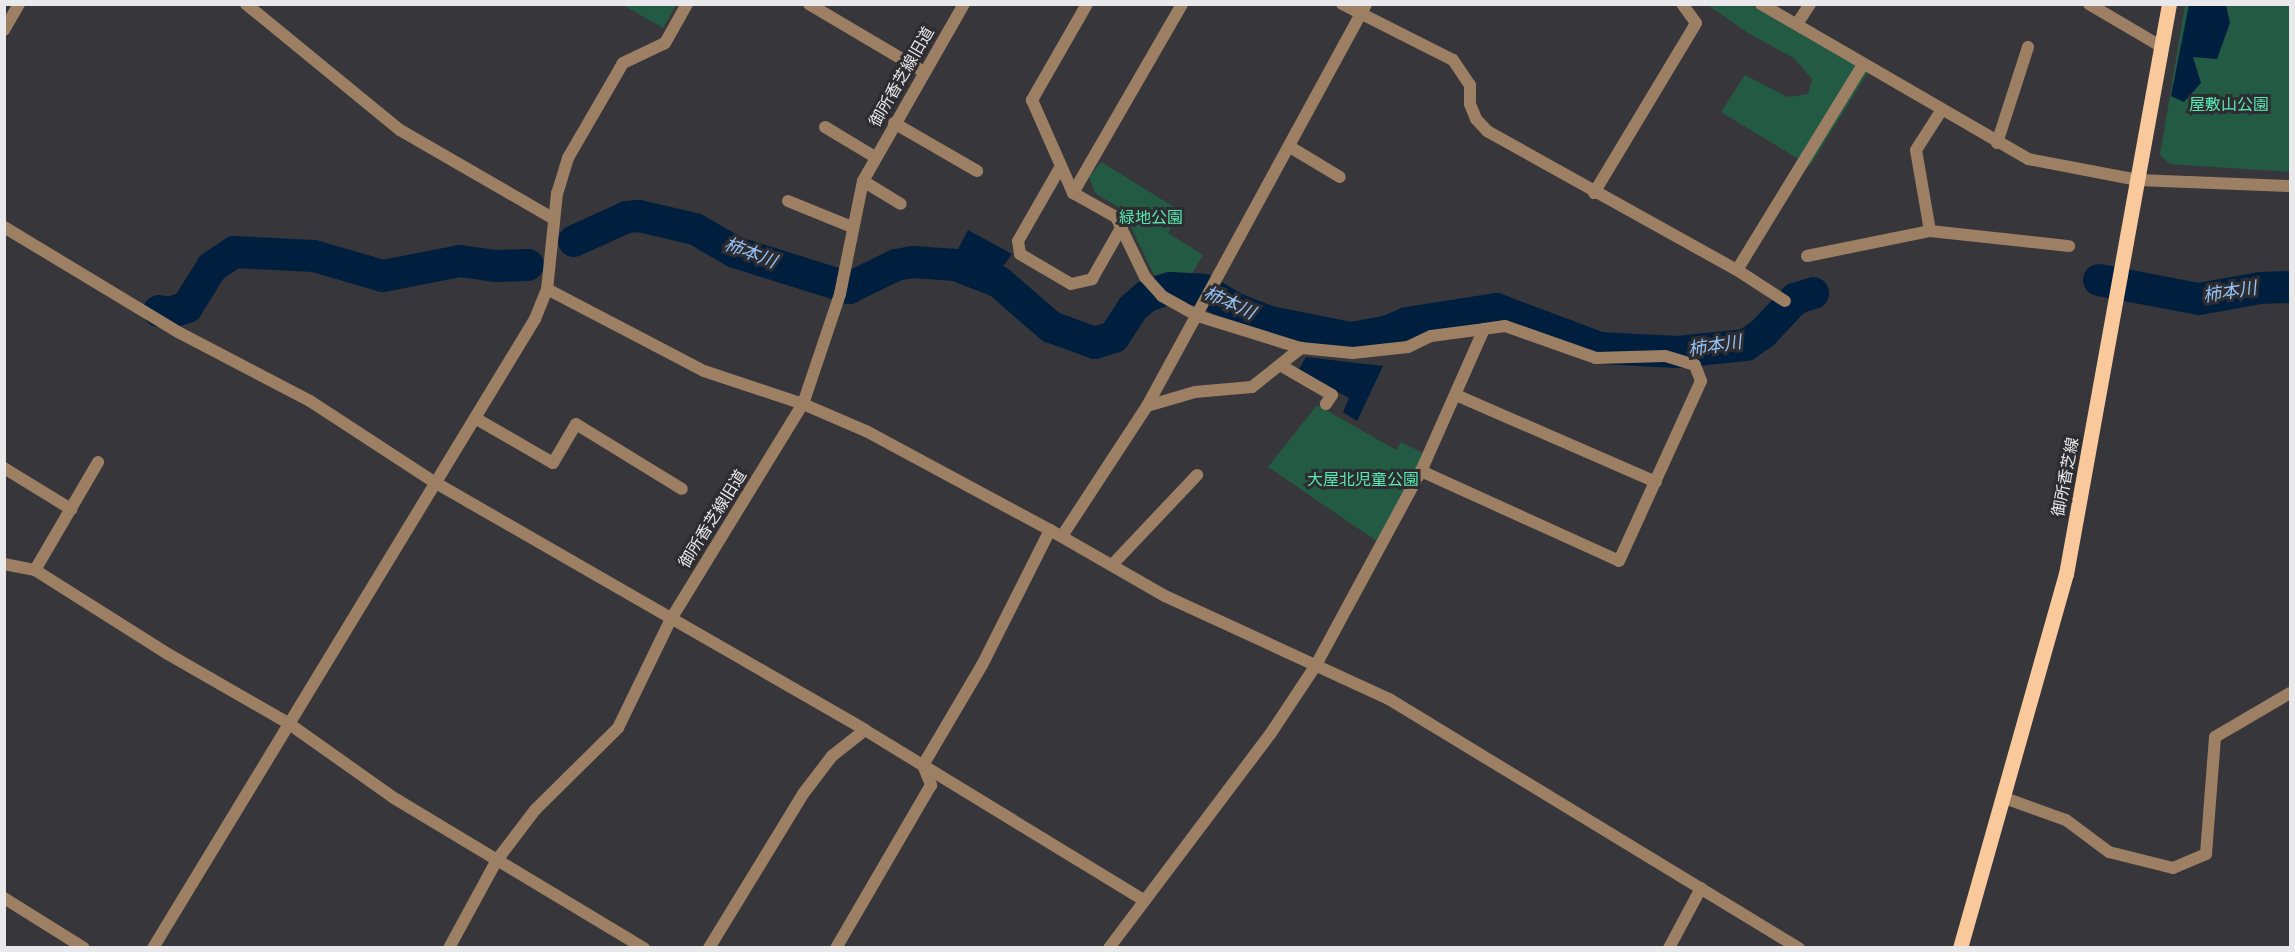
<!DOCTYPE html>
<html>
<head>
<meta charset="utf-8">
<style>
  body { margin:0 }
  #map { position:relative; width:2295px; height:952px; overflow:hidden; background:#37373b; font-family:"Source Sans 3","Noto Sans JP",sans-serif }
  div>[style] { position:absolute }
  .green>* { inset:0; background:#235a44 }
  .water>* { inset:0; background:#001f3e }
  .river>* { height:32px; margin:-16px; padding:0 16px; transform-origin:16px; border-radius:16px; background:#001f3e }
  .minor>* { height:12px; margin:-6px; padding:0 6px; transform-origin:6px; border-radius:6px; background:#9d7f64 }
  .tertiary>* { height:12px; margin:-6px; padding:0 6px; transform-origin:6px; border-radius:6px; background:#9d7f64 }
  .primary>* { height:15px; margin:-7.5px; padding:0 7.5px; transform-origin:7.5px; border-radius:7.5px; background:#f9c99c }
  span { translate:-50% -50%; white-space:nowrap; text-align:center; line-height:1.15; -webkit-text-stroke:6px #2d2d31; paint-order:stroke }
  .street-label { font-size:16px; color:#e9e9eb }
  .park-label { font-size:16px; color:#57e9b1 }
  .water-label { font-size:18px; color:#93c3f7; font-style:italic }
  .frame { position:absolute; inset:0; border:6px solid #e9e9eb; pointer-events:none }
</style>
</head>
<body>
<div id="map">
  <div class="green">
    <i style="clip-path:polygon(623px 5px,676px 5px,663px 28px)"></i>
    <i style="clip-path:polygon(1708px 5px,1751px 5px,1868px 72px,1810px 166px,1721px 112px,1745px 75px,1788px 97px,1808px 94px,1812px 79px,1794px 58px,1748px 33px)"></i>
    <i style="clip-path:polygon(2185px 5px,2290px 5px,2290px 172px,2170px 164px,2160px 155px)"></i>
    <i style="clip-path:polygon(1101px 162px,1179px 210px,1168px 233px,1203px 255px,1190px 277px,1174px 272px,1154px 275px,1123px 210px,1095px 193px,1089px 177px)"></i>
    <i style="clip-path:polygon(1317px 405px,1396px 450px,1401px 442px,1425px 454px,1378px 542px,1268px 467px)"></i>
  </div>
  <div class="water">
    <i style="clip-path:polygon(2189px 4px,2226px 5px,2230px 23px,2217px 59px,2193px 57px,2201px 83px,2184px 102px,2171px 96px)"></i>
    <i style="clip-path:polygon(968px 230px,1012px 254px,999px 272px,953px 259px)"></i>
    <i style="clip-path:polygon(1306px 357px,1383px 366px,1357px 421px,1343px 412px,1349px 398px,1298px 371px)"></i>
  </div>
  <div class="river">
    <i style="left:574px;top:241px;width:58px;rotate:-24.4deg"></i>
    <i style="left:627px;top:217px;width:12px;rotate:-5deg"></i>
    <i style="left:639px;top:216px;width:57px;rotate:13.1deg"></i>
    <i style="left:695px;top:229px;width:46px;rotate:29.9deg"></i>
    <i style="left:735px;top:252px;width:120px;rotate:17.5deg"></i>
    <i style="left:849px;top:288px;width:52px;rotate:-26.1deg"></i>
    <i style="left:896px;top:265px;width:17px;rotate:-10deg"></i>
    <i style="left:913px;top:262px;width:43px;rotate:4deg"></i>
    <i style="left:956px;top:265px;width:46px;rotate:21.6deg"></i>
    <i style="left:999px;top:282px;width:69px;rotate:40.9deg"></i>
    <i style="left:1051px;top:327px;width:47px;rotate:20deg"></i>
    <i style="left:1095px;top:343px;width:20px;rotate:-18deg"></i>
    <i style="left:1114px;top:337px;width:35px;rotate:-57deg"></i>
    <i style="left:1133px;top:308px;width:18px;rotate:-41deg"></i>
    <i style="left:1147px;top:296px;width:24px;rotate:-19deg"></i>
    <i style="left:1170px;top:288px;width:34px;rotate:3deg"></i>
    <i style="left:1204px;top:290px;width:37px;rotate:31deg"></i>
    <i style="left:1236px;top:309px;width:36px;rotate:21deg"></i>
    <i style="left:1270px;top:322px;width:83px;rotate:11.2deg"></i>
    <i style="left:1351px;top:338px;width:36px;rotate:-10deg"></i>
    <i style="left:1386px;top:332px;width:23px;rotate:-23deg"></i>
    <i style="left:1407px;top:323px;width:90px;rotate:-8.9deg"></i>
    <i style="left:1496px;top:309px;width:111px;rotate:20.6deg"></i>
    <i style="left:1600px;top:348px;width:77px;rotate:3deg"></i>
    <i style="left:1677px;top:352px;width:69px;rotate:-5.8deg"></i>
    <i style="left:1746px;top:345px;width:21px;rotate:-35deg"></i>
    <i style="left:1763px;top:333px;width:47px;rotate:-46.7deg"></i>
    <i style="left:1795px;top:299px;width:19px;rotate:-18deg"></i>
    <i style="left:2099px;top:280px;width:102px;rotate:10.8deg"></i>
    <i style="left:2199px;top:299px;width:62px;rotate:-10.2deg"></i>
    <i style="left:2260px;top:288px;width:30px;rotate:-2deg"></i>
    <i style="left:159px;top:311px;width:10px;rotate:11deg"></i>
    <i style="left:169px;top:313px;width:19px;rotate:-18deg"></i>
    <i style="left:187px;top:307px;width:47px;rotate:-58deg"></i>
    <i style="left:212px;top:267px;width:27px;rotate:-34deg"></i>
    <i style="left:234px;top:252px;width:80px;rotate:2.9deg"></i>
    <i style="left:314px;top:256px;width:72px;rotate:16.2deg"></i>
    <i style="left:383px;top:276px;width:78px;rotate:-11deg"></i>
    <i style="left:460px;top:261px;width:37px;rotate:8deg"></i>
    <i style="left:497px;top:266px;width:31px;rotate:-2deg"></i>
  </div>
  <div class="minor">
    <i style="left:246px;top:4px;width:199px;rotate:39.3deg"></i>
    <i style="left:400px;top:130px;width:178px;rotate:30deg"></i>
    <i style="left:687px;top:4px;width:45px;rotate:119.4deg"></i>
    <i style="left:665px;top:43px;width:47px;rotate:154.5deg"></i>
    <i style="left:623px;top:63px;width:110px;rotate:120.1deg"></i>
    <i style="left:568px;top:158px;width:37px;rotate:107deg"></i>
    <i style="left:557px;top:193px;width:97px;rotate:95.9deg"></i>
    <i style="left:547px;top:289px;width:177px;rotate:27.6deg"></i>
    <i style="left:704px;top:371px;width:104px;rotate:18.4deg"></i>
    <i style="left:803px;top:404px;width:69px;rotate:23.2deg"></i>
    <i style="left:866px;top:431px;width:209px;rotate:28.3deg"></i>
    <i style="left:1050px;top:530px;width:151px;rotate:116.7deg"></i>
    <i style="left:982px;top:665px;width:116px;rotate:120.5deg"></i>
    <i style="left:923px;top:765px;width:22px;rotate:68deg"></i>
    <i style="left:931px;top:785px;width:189px;rotate:120.2deg"></i>
    <i style="left:809px;top:4px;width:134px;rotate:30.6deg"></i>
    <i style="left:1087px;top:4px;width:111px;rotate:119.8deg"></i>
    <i style="left:1032px;top:100px;width:102px;rotate:66.2deg"></i>
    <i style="left:1073px;top:193px;width:49px;rotate:29.2deg"></i>
    <i style="left:1116px;top:217px;width:67px;rotate:64.2deg"></i>
    <i style="left:1145px;top:277px;width:25px;rotate:48deg"></i>
    <i style="left:1162px;top:296px;width:41px;rotate:29.1deg"></i>
    <i style="left:1198px;top:316px;width:108px;rotate:17.3deg"></i>
    <i style="left:1301px;top:348px;width:52px;rotate:5.5deg"></i>
    <i style="left:1353px;top:353px;width:55px;rotate:-6.2deg"></i>
    <i style="left:1408px;top:347px;width:25px;rotate:-26deg"></i>
    <i style="left:1431px;top:336px;width:53px;rotate:-7.5deg"></i>
    <i style="left:1484px;top:329px;width:155px;rotate:113.9deg"></i>
    <i style="left:1421px;top:471px;width:217px;rotate:24.4deg"></i>
    <i style="left:1619px;top:561px;width:198px;rotate:-65.5deg"></i>
    <i style="left:1701px;top:381px;width:17px;rotate:-111deg"></i>
    <i style="left:1695px;top:365px;width:31px;rotate:-163deg"></i>
    <i style="left:1665px;top:356px;width:69px;rotate:178.3deg"></i>
    <i style="left:1596px;top:358px;width:96px;rotate:-160.6deg"></i>
    <i style="left:1505px;top:326px;width:21px;rotate:172deg"></i>
    <i style="left:1342px;top:4px;width:124px;rotate:26.8deg"></i>
    <i style="left:1453px;top:60px;width:30px;rotate:56deg"></i>
    <i style="left:1470px;top:85px;width:19px;rotate:90deg"></i>
    <i style="left:1470px;top:104px;width:16px;rotate:68deg"></i>
    <i style="left:1476px;top:119px;width:16px;rotate:47deg"></i>
    <i style="left:1487px;top:131px;width:286px;rotate:29.1deg"></i>
    <i style="left:1737px;top:270px;width:241px;rotate:-58.5deg"></i>
    <i style="left:1761px;top:4px;width:309px;rotate:30.1deg"></i>
    <i style="left:2028px;top:159px;width:112px;rotate:10.8deg"></i>
    <i style="left:2138px;top:180px;width:152px;rotate:2.3deg"></i>
    <i style="left:2089px;top:4px;width:85px;rotate:30.5deg"></i>
    <i style="left:1797px;top:24px;width:24px;rotate:-57deg"></i>
    <i style="left:4px;top:30px;width:30px;rotate:-60deg"></i>
    <i style="left:894px;top:123px;width:96px;rotate:30deg"></i>
    <i style="left:825px;top:127px;width:58px;rotate:31deg"></i>
    <i style="left:1997px;top:143px;width:101px;rotate:-72.1deg"></i>
    <i style="left:1290px;top:147px;width:58px;rotate:31deg"></i>
    <i style="left:1061px;top:166px;width:86px;rotate:119.8deg"></i>
    <i style="left:1018px;top:241px;width:13px;rotate:81deg"></i>
    <i style="left:1020px;top:254px;width:59px;rotate:30.5deg"></i>
    <i style="left:1071px;top:284px;width:22px;rotate:-13deg"></i>
    <i style="left:1092px;top:279px;width:59px;rotate:-60.4deg"></i>
    <i style="left:863px;top:181px;width:44px;rotate:31.2deg"></i>
    <i style="left:1073px;top:193px;width:218px;rotate:-60deg"></i>
    <i style="left:1594px;top:193px;width:198px;rotate:-59deg"></i>
    <i style="left:1696px;top:23px;width:24px;rotate:-126deg"></i>
    <i style="left:788px;top:201px;width:69px;rotate:22.1deg"></i>
    <i style="left:4px;top:227px;width:203px;rotate:31.1deg"></i>
    <i style="left:178px;top:332px;width:149px;rotate:27.6deg"></i>
    <i style="left:310px;top:401px;width:150px;rotate:33.1deg"></i>
    <i style="left:436px;top:483px;width:495px;rotate:29.9deg"></i>
    <i style="left:865px;top:730px;width:327px;rotate:31.4deg"></i>
    <i style="left:1930px;top:231px;width:82px;rotate:-99.8deg"></i>
    <i style="left:1916px;top:150px;width:46px;rotate:-57.3deg"></i>
    <i style="left:1807px;top:256px;width:126px;rotate:-11.5deg"></i>
    <i style="left:1930px;top:231px;width:140px;rotate:6.2deg"></i>
    <i style="left:1737px;top:270px;width:57px;rotate:32.9deg"></i>
    <i style="left:1280px;top:365px;width:60px;rotate:30deg"></i>
    <i style="left:1332px;top:395px;width:11px;rotate:124deg"></i>
    <i style="left:1456px;top:395px;width:218px;rotate:23.5deg"></i>
    <i style="left:1147px;top:406px;width:50px;rotate:-16.3deg"></i>
    <i style="left:1195px;top:392px;width:57px;rotate:-5deg"></i>
    <i style="left:1252px;top:387px;width:63px;rotate:-38.5deg"></i>
    <i style="left:475px;top:418px;width:90px;rotate:30deg"></i>
    <i style="left:553px;top:463px;width:45px;rotate:-59.5deg"></i>
    <i style="left:576px;top:424px;width:124px;rotate:31.5deg"></i>
    <i style="left:4px;top:468px;width:79px;rotate:31.5deg"></i>
    <i style="left:1062px;top:536px;width:155px;rotate:-56.8deg"></i>
    <i style="left:1147px;top:406px;width:458px;rotate:-61.4deg"></i>
    <i style="left:4px;top:564px;width:32px;rotate:11deg"></i>
    <i style="left:35px;top:570px;width:157px;rotate:32.3deg"></i>
    <i style="left:168px;top:654px;width:138px;rotate:29.9deg"></i>
    <i style="left:288px;top:723px;width:130px;rotate:35.3deg"></i>
    <i style="left:394px;top:798px;width:292px;rotate:31deg"></i>
    <i style="left:1112px;top:565px;width:124px;rotate:-46.6deg"></i>
    <i style="left:35px;top:570px;width:125px;rotate:-59.7deg"></i>
    <i style="left:2002px;top:797px;width:68px;rotate:19.8deg"></i>
    <i style="left:2066px;top:820px;width:54px;rotate:36.7deg"></i>
    <i style="left:2109px;top:852px;width:66px;rotate:14deg"></i>
    <i style="left:2173px;top:868px;width:36px;rotate:-23deg"></i>
    <i style="left:2206px;top:854px;width:117px;rotate:-85.6deg"></i>
    <i style="left:2215px;top:737px;width:87px;rotate:-30.4deg"></i>
    <i style="left:4px;top:898px;width:94px;rotate:32deg"></i>
    <i style="left:449px;top:948px;width:100px;rotate:-61.4deg"></i>
    <i style="left:497px;top:860px;width:63px;rotate:-52.8deg"></i>
    <i style="left:535px;top:810px;width:117px;rotate:-44.7deg"></i>
    <i style="left:618px;top:728px;width:121px;rotate:-64.1deg"></i>
    <i style="left:671px;top:619px;width:252px;rotate:-58.5deg"></i>
    <i style="left:803px;top:404px;width:116px;rotate:-71.4deg"></i>
    <i style="left:840px;top:294px;width:115px;rotate:-78.5deg"></i>
    <i style="left:863px;top:181px;width:204px;rotate:-60.3deg"></i>
    <i style="left:709px;top:948px;width:180px;rotate:-58.6deg"></i>
    <i style="left:803px;top:794px;width:48px;rotate:-52.7deg"></i>
    <i style="left:832px;top:756px;width:42px;rotate:-38.2deg"></i>
    <i style="left:1669px;top:948px;width:68px;rotate:-61.9deg"></i>
  </div>
  <div class="tertiary">
    <i style="left:1050px;top:530px;width:133px;rotate:29.9deg"></i>
    <i style="left:1165px;top:596px;width:247px;rotate:24.7deg"></i>
    <i style="left:1389px;top:699px;width:480px;rotate:31.3deg"></i>
    <i style="left:153px;top:948px;width:736px;rotate:-58.73deg"></i>
    <i style="left:535px;top:319px;width:32px;rotate:-68deg"></i>
    <i style="left:1109px;top:948px;width:269px;rotate:-53deg"></i>
    <i style="left:1271px;top:733px;width:82px;rotate:-56.5deg"></i>
    <i style="left:1316px;top:665px;width:221px;rotate:-61.6deg"></i>
  </div>
  <div class="primary">
    <i style="left:1960px;top:948px;width:389px;rotate:-74.2deg"></i>
    <i style="left:2066px;top:574px;width:579px;rotate:-79.76deg"></i>
  </div>
  <div class="street-label">
    <span style="left:902px;top:77px;rotate:-60deg">御所香芝線旧道</span>
    <span style="left:2066px;top:477px;rotate:-79deg">御所香芝線</span>
    <span style="left:713px;top:519px;rotate:-58deg">御所香芝線旧道</span>
  </div>
  <div class="park-label">
    <span style="left:2229px;top:105px">屋敷山公園</span>
    <span style="left:1151px;top:218px">緑地公園</span>
    <span style="left:1363px;top:480px">大屋北児童公園</span>
  </div>
  <div class="water-label">
    <span style="left:750px;top:254px;rotate:21deg">柿本川</span>
    <span style="left:2230px;top:293px;rotate:-9deg">柿本川</span>
    <span style="left:1229px;top:304px;rotate:24deg">柿本川</span>
    <span style="left:1715px;top:347px;rotate:-9deg">柿本川</span>
  </div>
  <div class="frame"></div>
</div>
</body>
</html>
